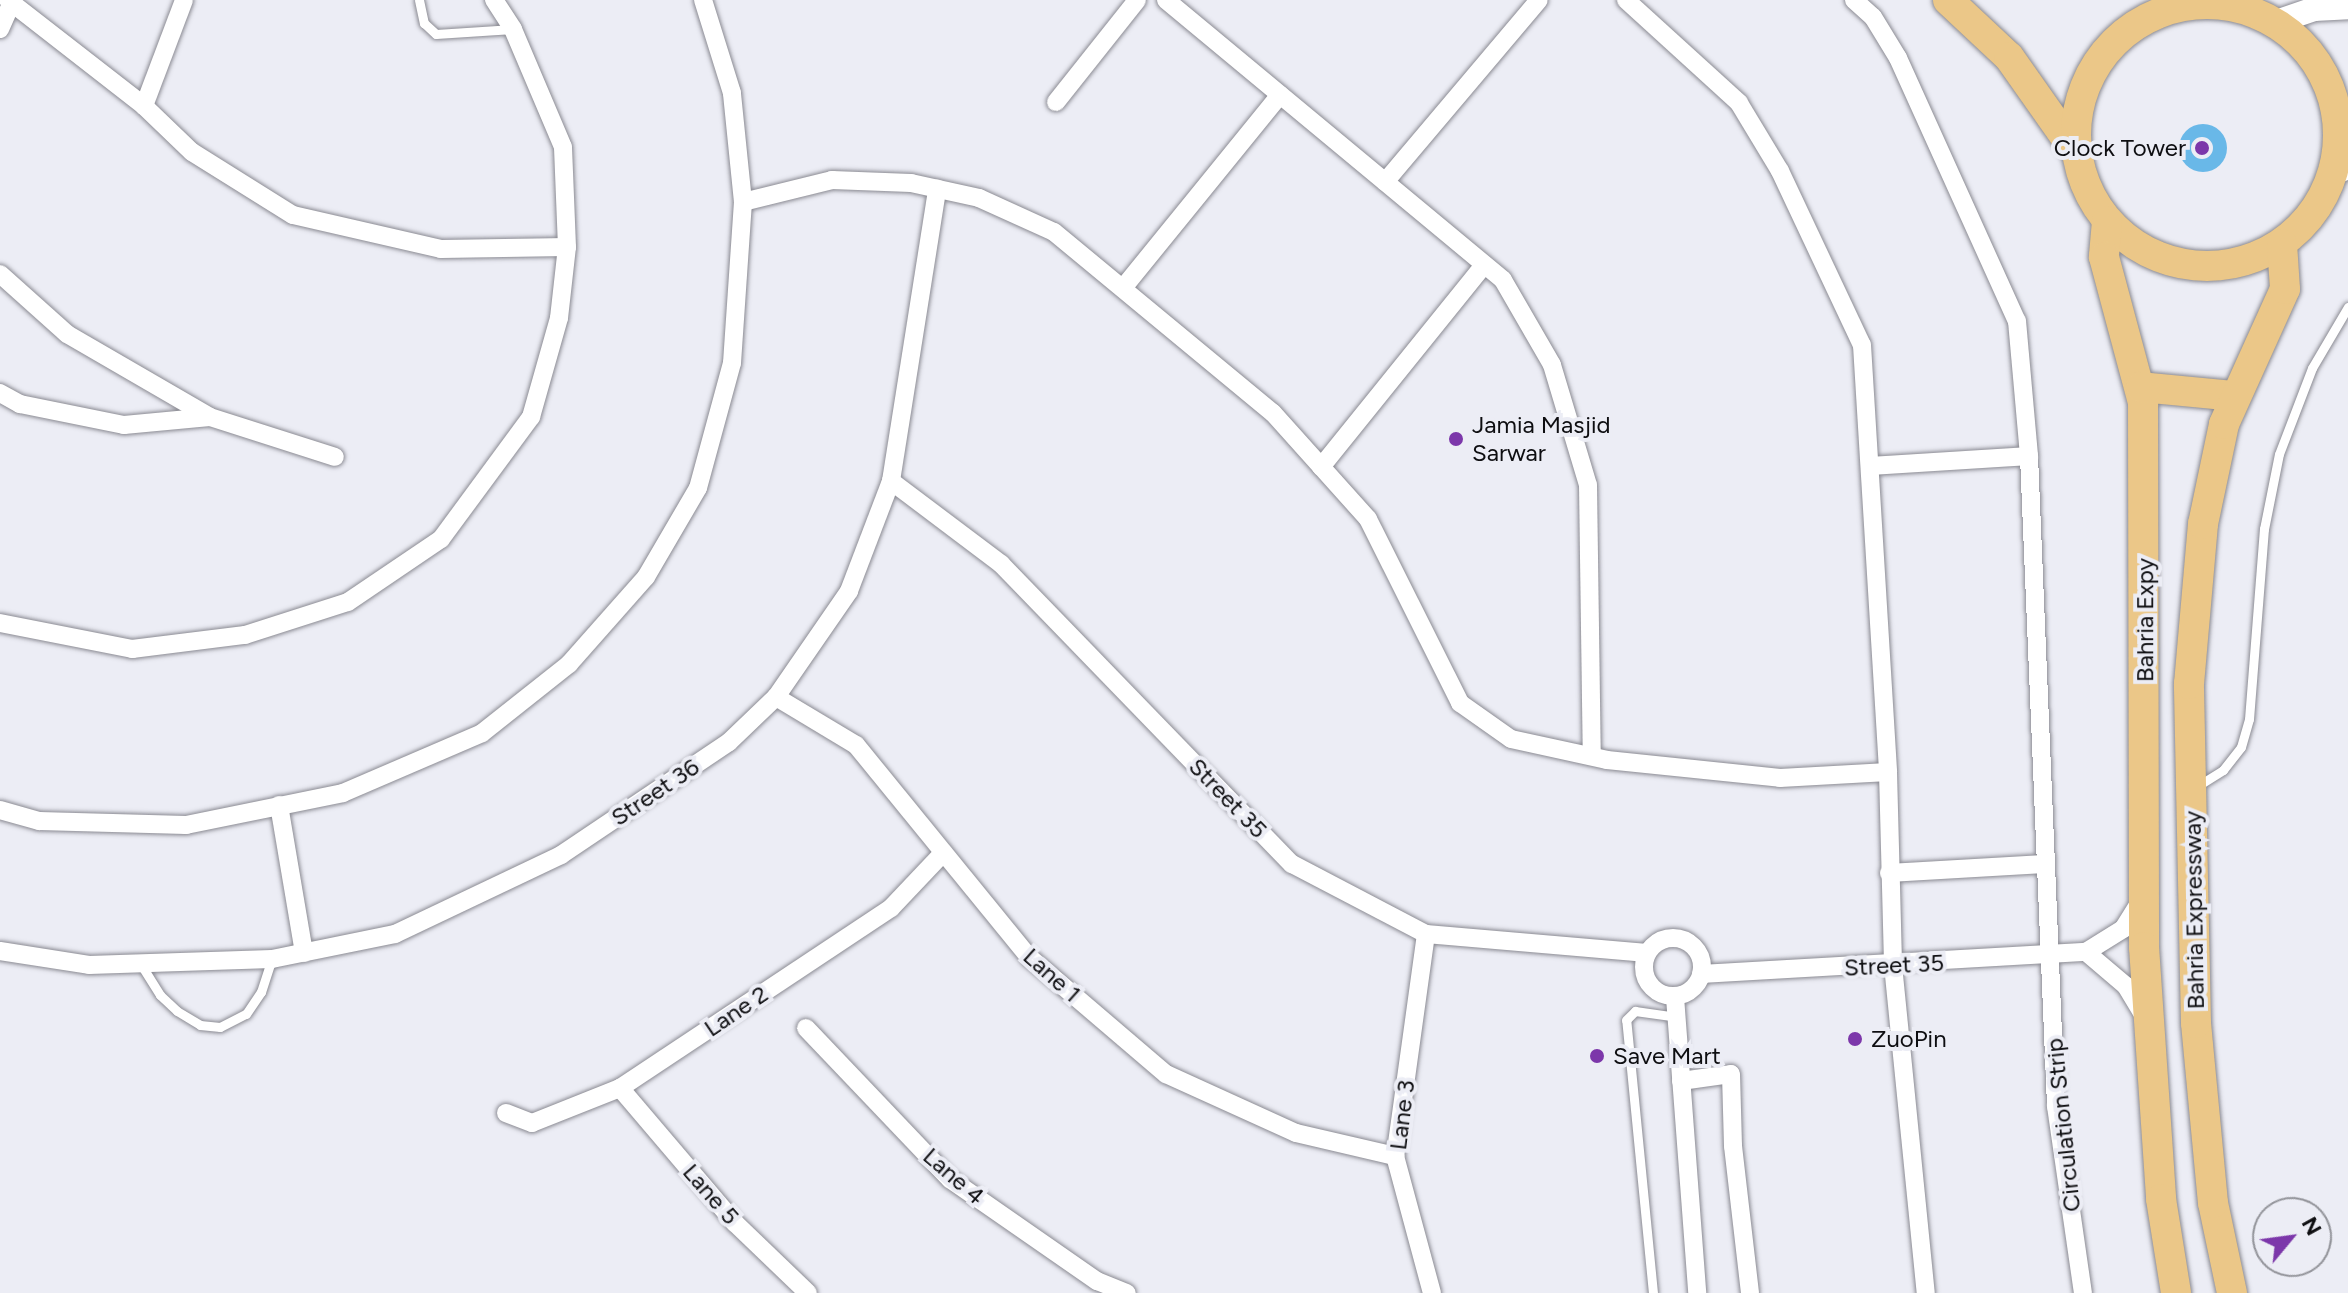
<!DOCTYPE html>
<style>
body{margin:0}
#map{position:relative;width:2348px;height:1293px;overflow:hidden;background:#ecedf5;font-family:Figtree,sans-serif}
div>[style]{position:absolute}
[style*='--x']{left:calc(var(--x)*1px);top:calc(var(--y)*1px);width:calc(var(--w)*1px);rotate:calc(var(--a)*1deg)}
.water>*{inset:0;background:#69b8e8}
.round{border-radius:50%}
.roads{filter:drop-shadow(0 0 2px #8a8a92) drop-shadow(0 0 2px #8a8a92)}
.service>*{height:9px;margin:-4.5px;padding:0 4.5px;transform-origin:4.5px;border-radius:4.5px;background:#fff}
.minor>*{height:18px;margin:-9px;padding:0 9px;transform-origin:9px;border-radius:9px;background:#fff}
.minor>.ring{margin:-9px;padding:0;box-sizing:content-box;background:none;border:18px solid #fff;border-radius:50%}
.tertiary>*{height:24px;margin:-12px;padding:0 12px;transform-origin:12px;border-radius:12px;background:#fff}
.primary>*{height:30px;margin:-15px;padding:0 15px;transform-origin:15px;border-radius:15px;background:#ebc788}
.primary>.ring{margin:-15px;padding:0;box-sizing:content-box;background:none;border:30px solid #ebc788;border-radius:50%}
.dots>*{width:22px;height:22px;translate:-50% -50%;box-sizing:border-box;border:4px solid #ecedf5;border-radius:50%}
span{translate:-50% -50%;white-space:nowrap;text-align:center;line-height:1.15;-webkit-text-stroke:8px #ecedf5;paint-order:stroke}
.poi-label{font-size:24px;color:#0e0e11}
.right{translate:-100% -50%;text-align:right}
.left{translate:0 -50%;text-align:left}
.street-label{font-size:24px;color:#0e0e11}
.north{position:absolute;left:2252px;top:1197px;width:80px;height:80px;box-sizing:border-box;background:#ecedf5;border:2px solid #93949a;border-radius:50%;rotate:61deg;font-size:22px;font-weight:700;line-height:32px;text-align:center;color:#0e0e11}
.north::after{content:'';display:block;margin:auto;width:28px;height:36px;background:#7c37aa;clip-path:polygon(50% 0,100% 100%,50% 72%,0 100%)}
</style>
<div id="map">
<div class="water">
<i class="round" style="left:2179px;top:124px;width:48px;height:48px"></i>
</div>
<div class="roads">
<div class="service">
<i style="--x:419;--y:0;--w:24;--a:78"></i>
<i style="--x:424;--y:23;--w:16;--a:43"></i>
<i style="--x:436;--y:34;--w:77;--a:-3.7"></i>
<i style="--x:2196;--y:787;--w:32;--a:-32"></i>
<i style="--x:2223;--y:770;--w:29;--a:-52"></i>
<i style="--x:2241;--y:747;--w:29;--a:-74"></i>
<i style="--x:2249;--y:719;--w:191;--a:-85.5"></i>
<i style="--x:2264;--y:529;--w:76;--a:-78.7"></i>
<i style="--x:2279;--y:454;--w:92;--a:-69"></i>
<i style="--x:2312;--y:368;--w:71;--a:-59.5"></i>
<i style="--x:140;--y:963;--w:38;--a:58"></i>
<i style="--x:160;--y:995;--w:23;--a:43"></i>
<i style="--x:177;--y:1011;--w:27;--a:31"></i>
<i style="--x:200;--y:1025;--w:20;--a:6"></i>
<i style="--x:220;--y:1027;--w:29;--a:-27"></i>
<i style="--x:246;--y:1014;--w:27;--a:-56"></i>
<i style="--x:261;--y:992;--w:35;--a:-72"></i>
<i style="--x:1653;--y:1293;--w:274;--a:-95.6"></i>
<i style="--x:1626;--y:1020;--w:13;--a:-45"></i>
<i style="--x:1635;--y:1011;--w:42;--a:8.1"></i>
</div>
<div class="minor">
<i style="--x:8;--y:0;--w:172;--a:37.9"></i>
<i style="--x:144;--y:106;--w:66;--a:43.8"></i>
<i style="--x:192;--y:152;--w:119;--a:32"></i>
<i style="--x:293;--y:215;--w:152;--a:12.9"></i>
<i style="--x:441;--y:249;--w:126;--a:-0.9"></i>
<i style="--x:1166;--y:0;--w:438;--a:39.7"></i>
<i style="--x:1503;--y:280;--w:98;--a:60"></i>
<i style="--x:1552;--y:365;--w:125;--a:73.3"></i>
<i style="--x:1588;--y:485;--w:271;--a:89.2"></i>
<i style="--x:1626;--y:0;--w:153;--a:42.3"></i>
<i style="--x:1739;--y:103;--w:79;--a:58.9"></i>
<i style="--x:1780;--y:171;--w:192;--a:64.8"></i>
<i style="--x:1862;--y:345;--w:428;--a:86.5"></i>
<i style="--x:1888;--y:772;--w:193;--a:88.5"></i>
<i style="--x:1893;--y:965;--w:330;--a:84.3"></i>
<i style="--x:1854;--y:0;--w:25;--a:42"></i>
<i style="--x:1873;--y:17;--w:48;--a:58.6"></i>
<i style="--x:1898;--y:58;--w:289;--a:65.7"></i>
<i style="--x:2017;--y:321;--w:136;--a:84.9"></i>
<i style="--x:2029;--y:456;--w:651;--a:87.62"></i>
<i style="--x:2056;--y:1106;--w:189;--a:81.8"></i>
<i style="--x:0;--y:29;--w:30;--a:-66"></i>
<i style="--x:1056;--y:102;--w:130;--a:-51.5"></i>
<i style="--x:144;--y:106;--w:113;--a:-69.3"></i>
<i style="--x:1385;--y:182;--w:238;--a:-49.8"></i>
<i style="--x:743;--y:202;--w:92;--a:-13.9"></i>
<i style="--x:832;--y:180;--w:79;--a:2.2"></i>
<i style="--x:911;--y:183;--w:70;--a:12.4"></i>
<i style="--x:979;--y:198;--w:82;--a:24.4"></i>
<i style="--x:1054;--y:232;--w:284;--a:39.6"></i>
<i style="--x:1273;--y:413;--w:142;--a:48.1"></i>
<i style="--x:1368;--y:519;--w:206;--a:63.4"></i>
<i style="--x:1460;--y:703;--w:62;--a:35.2"></i>
<i style="--x:1511;--y:739;--w:98;--a:12.3"></i>
<i style="--x:1607;--y:760;--w:174;--a:5.9"></i>
<i style="--x:1780;--y:778;--w:108;--a:-3.2"></i>
<i style="--x:0;--y:274;--w:90;--a:41.8"></i>
<i style="--x:67;--y:334;--w:165;--a:30.1"></i>
<i style="--x:210;--y:417;--w:131;--a:17.7"></i>
<i style="--x:1123;--y:288;--w:249;--a:-50.9"></i>
<i style="--x:0;--y:393;--w:23;--a:29"></i>
<i style="--x:20;--y:404;--w:106;--a:11.4"></i>
<i style="--x:124;--y:425;--w:86;--a:-5.3"></i>
<i style="--x:1871;--y:466;--w:158;--a:-3.6"></i>
<i style="--x:1321;--y:467;--w:260;--a:-51.1"></i>
<i style="--x:891;--y:481;--w:138;--a:37"></i>
<i style="--x:1001;--y:564;--w:418;--a:45.9"></i>
<i style="--x:1292;--y:864;--w:151;--a:27.6"></i>
<i style="--x:1426;--y:934;--w:222;--a:4.9"></i>
<i style="--x:0;--y:623;--w:135;--a:11.1"></i>
<i style="--x:132;--y:649;--w:114;--a:-7.1"></i>
<i style="--x:245;--y:635;--w:108;--a:-17.8"></i>
<i style="--x:348;--y:602;--w:112;--a:-34.1"></i>
<i style="--x:441;--y:539;--w:152;--a:-53.6"></i>
<i style="--x:531;--y:417;--w:103;--a:-74.2"></i>
<i style="--x:559;--y:318;--w:71;--a:-83.6"></i>
<i style="--x:567;--y:247;--w:100;--a:-92.3"></i>
<i style="--x:563;--y:147;--w:128;--a:-113"></i>
<i style="--x:513;--y:29;--w:35;--a:-123"></i>
<i style="--x:776;--y:697;--w:93;--a:31"></i>
<i style="--x:856;--y:745;--w:275;--a:50.8"></i>
<i style="--x:1030;--y:958;--w:179;--a:40.5"></i>
<i style="--x:1166;--y:1074;--w:143;--a:24.4"></i>
<i style="--x:1296;--y:1133;--w:102;--a:13.1"></i>
<i style="--x:279;--y:805;--w:150;--a:80.4"></i>
<i style="--x:0;--y:810;--w:41;--a:15.8"></i>
<i style="--x:39;--y:821;--w:147;--a:1.6"></i>
<i style="--x:186;--y:825;--w:160;--a:-11.5"></i>
<i style="--x:343;--y:793;--w:151;--a:-23.3"></i>
<i style="--x:482;--y:733;--w:111;--a:-38.4"></i>
<i style="--x:569;--y:664;--w:116;--a:-48.5"></i>
<i style="--x:646;--y:577;--w:103;--a:-59.7"></i>
<i style="--x:698;--y:488;--w:130;--a:-74.8"></i>
<i style="--x:732;--y:363;--w:161;--a:-86.1"></i>
<i style="--x:743;--y:202;--w:110;--a:-95.8"></i>
<i style="--x:732;--y:93;--w:97;--a:-107.3"></i>
<i style="--x:1889;--y:873;--w:155;--a:-3.3"></i>
<i style="--x:1426;--y:934;--w:224;--a:97.9"></i>
<i style="--x:1395;--y:1156;--w:142;--a:74.9"></i>
<i class="ring" style="left:1644px;top:938px;width:40px;height:40px"></i>
<i style="--x:0;--y:951;--w:90;--a:8.9"></i>
<i style="--x:89;--y:965;--w:183;--a:-1.9"></i>
<i style="--x:272;--y:959;--w:126;--a:-11.5"></i>
<i style="--x:395;--y:934;--w:184;--a:-25.4"></i>
<i style="--x:561;--y:855;--w:202;--a:-33.9"></i>
<i style="--x:729;--y:742;--w:65;--a:-43.8"></i>
<i style="--x:776;--y:697;--w:129;--a:-55.4"></i>
<i style="--x:849;--y:591;--w:118;--a:-69.1"></i>
<i style="--x:891;--y:481;--w:296;--a:-81"></i>
<i style="--x:2086;--y:952;--w:52;--a:40.4"></i>
<i style="--x:2126;--y:986;--w:33;--a:59"></i>
<i style="--x:1701;--y:974;--w:386;--a:-3.3"></i>
<i style="--x:2086;--y:952;--w:44;--a:-31.9"></i>
<i style="--x:2123;--y:929;--w:36;--a:-58"></i>
<i style="--x:1675;--y:997;--w:297;--a:85.7"></i>
<i style="--x:806;--y:1028;--w:209;--a:46.4"></i>
<i style="--x:950;--y:1179;--w:179;--a:34.8"></i>
<i style="--x:1097;--y:1281;--w:32;--a:22"></i>
<i style="--x:1681;--y:1081;--w:50;--a:-8"></i>
<i style="--x:1731;--y:1074;--w:72;--a:88.4"></i>
<i style="--x:1733;--y:1146;--w:148;--a:83.4"></i>
<i style="--x:620;--y:1088;--w:177;--a:49.6"></i>
<i style="--x:735;--y:1223;--w:101;--a:43.8"></i>
<i style="--x:506;--y:1113;--w:28;--a:21"></i>
<i style="--x:532;--y:1123;--w:95;--a:-21.7"></i>
<i style="--x:620;--y:1088;--w:325;--a:-33.6"></i>
<i style="--x:891;--y:908;--w:76;--a:-46.6"></i>
</div>
<div class="tertiary">
<i style="--x:2276;--y:22;--w:40;--a:-18.9"></i>
<i style="--x:2314;--y:9;--w:34;--a:-3"></i>
<i style="--x:2333;--y:173;--w:16;--a:-22"></i>
</div>
<div class="primary">
<i style="--x:1948;--y:0;--w:83;--a:43.1"></i>
<i style="--x:2009;--y:57;--w:116;--a:54.8"></i>
<i class="ring" style="left:2076px;top:4px;width:232px;height:232px"></i>
<i style="--x:2107;--y:221;--w:36;--a:95"></i>
<i style="--x:2104;--y:257;--w:151;--a:75"></i>
<i style="--x:2143;--y:403;--w:544;--a:89.89"></i>
<i style="--x:2144;--y:947;--w:253;--a:86.1"></i>
<i style="--x:2161;--y:1199;--w:95;--a:80.9"></i>
<i style="--x:2141;--y:387;--w:93;--a:5.5"></i>
<i style="--x:2232;--y:1293;--w:92;--a:-101.9"></i>
<i style="--x:2213;--y:1203;--w:181;--a:-95.4"></i>
<i style="--x:2196;--y:1023;--w:339;--a:-91.2"></i>
<i style="--x:2189;--y:684;--w:161;--a:-85"></i>
<i style="--x:2203;--y:524;--w:102;--a:-78.1"></i>
<i style="--x:2224;--y:424;--w:148;--a:-65.7"></i>
<i style="--x:2285;--y:289;--w:45;--a:-93.8"></i>
</div>
</div>
<div class="dots">
<i style="left:2202px;top:148px;background:#7c37aa"></i>
<i style="left:1456px;top:439px;background:#7c37aa"></i>
<i style="left:1855px;top:1039px;background:#7c37aa"></i>
<i style="left:1597px;top:1056px;background:#7c37aa"></i>
</div>
<div class="poi-label">
<span class="right" style="left:2186px;top:148px">Clock Tower</span>
<span class="left" style="left:1472px;top:439px">Jamia Masjid<br>Sarwar</span>
<span class="left" style="left:1871px;top:1039px">ZuoPin</span>
<span class="left" style="left:1613px;top:1056px">Save Mart</span>
</div>
<div class="street-label">
<span style="left:2145px;top:620px;rotate:-90deg">Bahria Expy</span>
<span style="left:655px;top:792px;rotate:-34deg">Street 36</span>
<span style="left:1228px;top:798px;rotate:46deg">Street 35</span>
<span style="left:2194px;top:910px;rotate:-91deg">Bahria Expressway</span>
<span style="left:1894px;top:965px;rotate:-3deg">Street 35</span>
<span style="left:1052px;top:975px;rotate:42deg">Lane 1</span>
<span style="left:736px;top:1011px;rotate:-34deg">Lane 2</span>
<span style="left:1402px;top:1115px;rotate:-83deg">Lane 3</span>
<span style="left:2063px;top:1125px;rotate:-96deg">Circulation Strip</span>
<span style="left:954px;top:1176px;rotate:41deg">Lane 4</span>
<span style="left:711px;top:1194px;rotate:49deg">Lane 5</span>
</div>
<div class="north">N</div>
</div>
